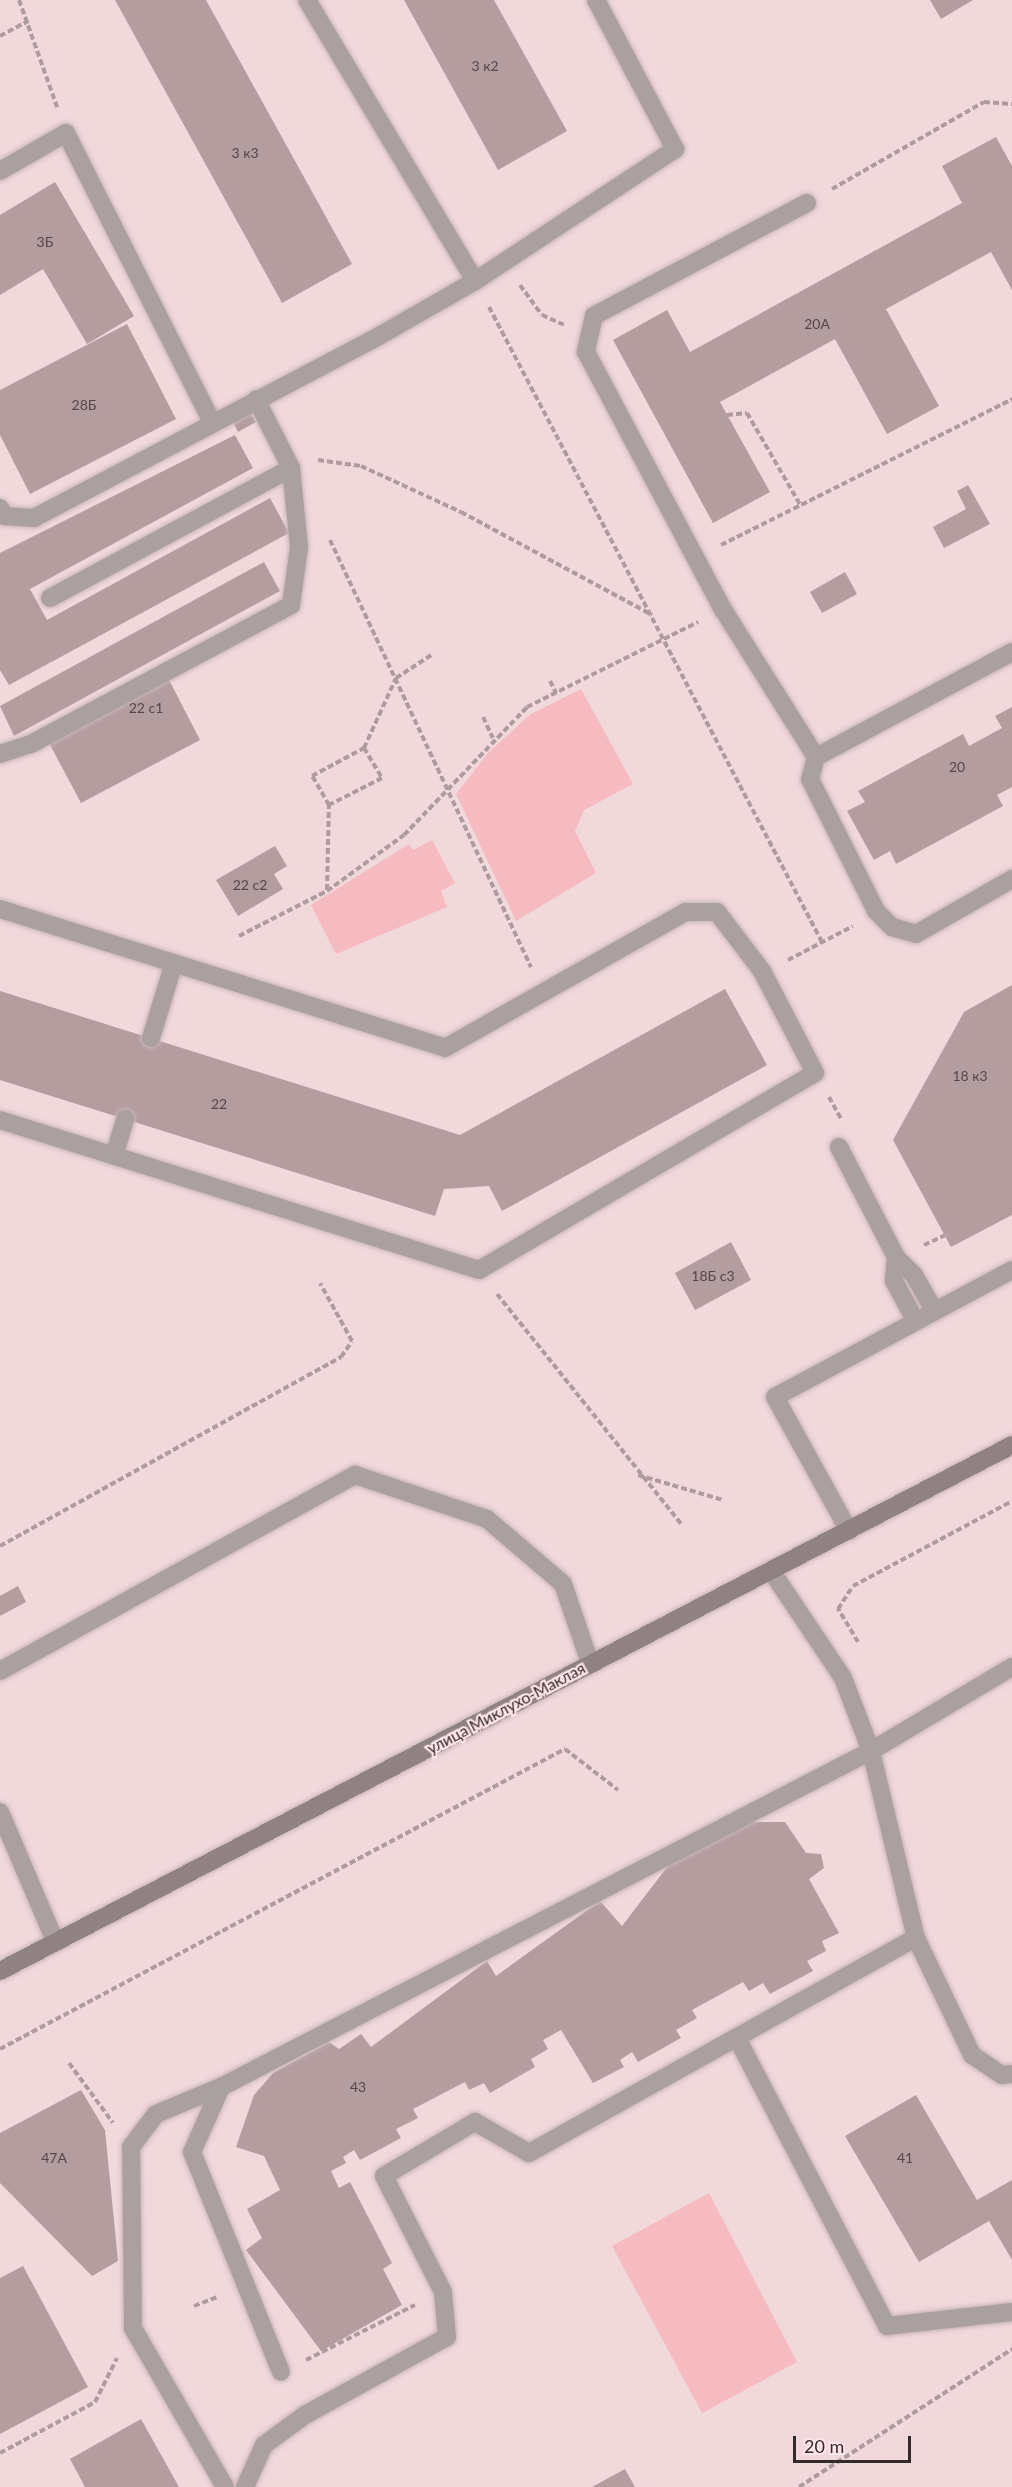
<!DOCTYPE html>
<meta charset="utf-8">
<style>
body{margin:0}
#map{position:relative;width:1012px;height:2487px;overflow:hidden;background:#f0d8db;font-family:Lato,sans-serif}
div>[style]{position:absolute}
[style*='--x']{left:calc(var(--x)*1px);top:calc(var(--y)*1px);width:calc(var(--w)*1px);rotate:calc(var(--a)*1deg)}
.green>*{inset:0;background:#f6bac1}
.building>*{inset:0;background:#b49d9f}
.path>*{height:4px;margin-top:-2px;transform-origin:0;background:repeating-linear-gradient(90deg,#ae9b9d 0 6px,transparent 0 9px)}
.roads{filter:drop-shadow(0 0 2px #cab5b8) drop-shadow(0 0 2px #cab5b8)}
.lane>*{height:18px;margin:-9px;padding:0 9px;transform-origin:9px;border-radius:9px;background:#aaa0a0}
.secondary>*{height:18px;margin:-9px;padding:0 9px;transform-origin:9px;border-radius:9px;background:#908182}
span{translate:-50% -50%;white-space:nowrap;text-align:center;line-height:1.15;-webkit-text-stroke:4.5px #fee5e8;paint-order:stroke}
.number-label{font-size:14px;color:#534748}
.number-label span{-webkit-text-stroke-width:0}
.street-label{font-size:16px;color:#332a2b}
.scale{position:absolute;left:793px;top:2436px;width:118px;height:27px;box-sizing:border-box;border:3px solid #332a2b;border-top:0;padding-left:8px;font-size:18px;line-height:21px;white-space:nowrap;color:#332a2b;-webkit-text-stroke:4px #fee5e8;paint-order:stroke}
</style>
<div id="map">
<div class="green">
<i style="clip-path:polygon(581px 689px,633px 784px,584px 810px,575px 831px,596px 873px,516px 921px,456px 794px,488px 753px,531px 714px)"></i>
<i style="clip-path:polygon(432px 840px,455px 883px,441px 891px,447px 907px,336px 954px,311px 905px,409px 844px,413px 850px)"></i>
<i style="clip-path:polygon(709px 2193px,797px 2362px,702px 2413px,612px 2246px)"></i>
</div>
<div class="building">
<i style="clip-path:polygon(115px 0,206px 0,352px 264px,282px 303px)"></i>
<i style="clip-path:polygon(404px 0,494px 0,567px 131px,498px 170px)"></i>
<i style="clip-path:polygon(930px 0,973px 0,941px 19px)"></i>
<i style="clip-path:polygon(996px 137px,1012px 166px,1012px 290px,991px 252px,886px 309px,939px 406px,887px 434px,835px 339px,720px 402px,770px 492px,713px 523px,613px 340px,667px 310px,690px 352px,962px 203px,942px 166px)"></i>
<i style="clip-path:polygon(55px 182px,134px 316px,87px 344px,43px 269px,0 295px,0 215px)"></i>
<i style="clip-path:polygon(127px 324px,176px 419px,30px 494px,0 435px,0 390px)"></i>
<i style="clip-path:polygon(251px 413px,256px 422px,238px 432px,233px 422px)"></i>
<i style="clip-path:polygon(235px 435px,253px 468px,30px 589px,47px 620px,270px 498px,289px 533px,9px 685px,0 670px,0 553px)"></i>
<i style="clip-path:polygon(968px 485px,990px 524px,944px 548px,933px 527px,966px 509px,957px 491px)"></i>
<i style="clip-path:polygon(264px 562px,280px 591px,14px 736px,0 706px)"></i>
<i style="clip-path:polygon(845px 572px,857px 594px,822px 613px,810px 592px)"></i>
<i style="clip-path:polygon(167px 676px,200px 740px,81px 803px,48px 741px)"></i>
<i style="clip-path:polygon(1012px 707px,1012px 787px,997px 795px,1003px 806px,896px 864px,890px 851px,874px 860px,847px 811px,865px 802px,858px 791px,963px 734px,969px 746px,1002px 728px,995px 716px)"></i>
<i style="clip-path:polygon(275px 846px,287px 866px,274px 874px,283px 889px,238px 916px,216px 880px)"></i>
<i style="clip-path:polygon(1012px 985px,1012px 1215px,951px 1247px,893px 1140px,964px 1012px)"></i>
<i style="clip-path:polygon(725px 989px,767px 1065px,502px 1211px,489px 1186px,444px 1189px,435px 1216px,0 1080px,0 991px,460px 1135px)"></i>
<i style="clip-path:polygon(731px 1242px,751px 1280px,695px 1310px,675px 1273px)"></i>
<i style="clip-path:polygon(18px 1586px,26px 1602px,0 1616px,0 1596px)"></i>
<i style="clip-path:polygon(740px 1822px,785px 1822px,806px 1853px,821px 1854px,824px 1868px,809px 1879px,839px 1933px,822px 1941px,826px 1951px,807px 1961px,813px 1971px,770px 1994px,763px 1983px,749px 1991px,743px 1982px,692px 2010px,697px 2018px,676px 2030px,681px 2038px,638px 2062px,632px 2052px,620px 2060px,624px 2067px,593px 2083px,561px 2030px,543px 2040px,548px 2049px,531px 2059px,535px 2067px,490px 2093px,484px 2083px,469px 2090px,465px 2082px,413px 2109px,418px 2118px,396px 2129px,401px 2138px,360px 2160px,354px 2150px,343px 2157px,346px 2163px,331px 2171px,339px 2188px,350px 2182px,376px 2232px,392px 2263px,383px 2269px,402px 2305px,321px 2351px,246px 2250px,262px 2238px,247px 2209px,280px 2190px,264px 2156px,236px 2147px,254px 2095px,273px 2073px,329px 2042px,339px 2049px,361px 2034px,371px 2047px,487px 1961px,496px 1976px,600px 1901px,622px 1926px,671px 1862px)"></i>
<i style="clip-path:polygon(81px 2090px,105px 2130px,118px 2261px,92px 2276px,0 2183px,0 2133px)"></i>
<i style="clip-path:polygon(916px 2095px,977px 2200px,1012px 2180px,1012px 2260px,989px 2221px,919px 2262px,845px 2136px)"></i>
<i style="clip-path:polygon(23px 2266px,88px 2387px,0 2434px,0 2278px)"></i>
<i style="clip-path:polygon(141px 2419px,179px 2487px,85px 2487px,70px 2459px)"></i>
<i style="clip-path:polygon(625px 2469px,635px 2487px,592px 2487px)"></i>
</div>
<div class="path">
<i style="--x:19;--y:0;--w:114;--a:70.4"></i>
<i style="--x:0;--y:36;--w:32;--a:-28"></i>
<i style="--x:832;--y:189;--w:175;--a:-29.8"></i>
<i style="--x:984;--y:102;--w:28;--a:4"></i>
<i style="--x:520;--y:285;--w:37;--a:54"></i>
<i style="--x:542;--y:315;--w:24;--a:24"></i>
<i style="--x:489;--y:307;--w:719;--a:62.33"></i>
<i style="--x:727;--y:415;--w:20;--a:-6"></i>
<i style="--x:747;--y:413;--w:108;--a:59.9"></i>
<i style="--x:318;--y:460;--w:43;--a:7.9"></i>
<i style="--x:361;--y:466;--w:110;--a:24.7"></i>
<i style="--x:461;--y:512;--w:217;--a:28.3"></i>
<i style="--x:330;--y:540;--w:472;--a:64.8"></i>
<i style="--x:721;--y:545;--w:326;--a:-26.6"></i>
<i style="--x:550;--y:681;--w:13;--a:63"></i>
<i style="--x:483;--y:717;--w:23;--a:65"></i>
<i style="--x:364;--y:748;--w:77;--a:-65.4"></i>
<i style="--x:396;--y:678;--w:44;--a:-33"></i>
<i style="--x:327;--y:890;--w:85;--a:-88.7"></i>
<i style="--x:329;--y:805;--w:34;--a:-120"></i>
<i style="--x:312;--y:776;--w:59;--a:-28.3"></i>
<i style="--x:364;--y:748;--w:35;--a:59"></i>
<i style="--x:382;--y:778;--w:59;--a:153"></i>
<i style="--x:239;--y:936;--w:99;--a:-27.1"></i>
<i style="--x:327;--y:891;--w:95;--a:-36"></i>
<i style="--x:404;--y:835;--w:178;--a:-46.1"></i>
<i style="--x:527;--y:707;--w:191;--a:-26.4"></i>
<i style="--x:788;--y:960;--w:73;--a:-27.6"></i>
<i style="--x:829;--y:1097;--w:25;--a:61"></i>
<i style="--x:924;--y:1245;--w:23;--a:-25"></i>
<i style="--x:497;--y:1294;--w:295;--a:51.3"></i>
<i style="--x:638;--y:1475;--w:89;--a:16.4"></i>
<i style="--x:0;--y:1546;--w:390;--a:-29"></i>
<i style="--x:341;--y:1357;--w:19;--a:-55"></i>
<i style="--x:352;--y:1341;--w:66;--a:-118.9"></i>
<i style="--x:858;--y:1642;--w:39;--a:-121"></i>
<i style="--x:838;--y:1609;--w:27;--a:-57"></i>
<i style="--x:853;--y:1586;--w:180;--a:-28.1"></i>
<i style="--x:0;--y:2049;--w:640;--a:-27.97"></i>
<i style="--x:565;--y:1749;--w:67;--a:37.7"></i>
<i style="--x:69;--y:2063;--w:74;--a:53.7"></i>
<i style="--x:194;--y:2306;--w:26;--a:-21"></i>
<i style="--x:306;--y:2360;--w:122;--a:-26.8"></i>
<i style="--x:0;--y:2453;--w:108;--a:-28.2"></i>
<i style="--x:95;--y:2402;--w:49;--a:-63.4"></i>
<i style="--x:799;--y:2487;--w:254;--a:-32.9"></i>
</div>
<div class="roads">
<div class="lane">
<i style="--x:307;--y:0;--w:327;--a:59.1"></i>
<i style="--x:0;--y:171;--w:76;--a:-29.9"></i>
<i style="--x:66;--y:133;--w:324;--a:63.2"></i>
<i style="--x:807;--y:203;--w:241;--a:152.1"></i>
<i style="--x:594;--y:316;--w:37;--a:103"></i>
<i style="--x:586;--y:352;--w:293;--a:62"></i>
<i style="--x:724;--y:611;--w:173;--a:57.8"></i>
<i style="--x:0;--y:508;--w:9;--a:63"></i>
<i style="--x:4;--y:516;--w:30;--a:4"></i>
<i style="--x:34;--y:518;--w:390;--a:-27.8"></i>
<i style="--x:379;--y:336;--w:111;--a:-29.8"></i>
<i style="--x:475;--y:281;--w:240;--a:-33.4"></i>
<i style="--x:675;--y:149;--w:169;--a:-117.9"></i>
<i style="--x:50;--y:598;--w:274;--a:-28.3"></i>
<i style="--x:1012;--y:652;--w:222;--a:151.8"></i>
<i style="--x:816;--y:757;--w:23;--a:105"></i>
<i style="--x:810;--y:779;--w:148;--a:63.4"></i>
<i style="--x:876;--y:911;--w:23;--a:45"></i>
<i style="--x:892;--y:927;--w:25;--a:16"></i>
<i style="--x:916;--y:934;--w:111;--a:-29.8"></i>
<i style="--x:0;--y:754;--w:33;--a:-18"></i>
<i style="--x:31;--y:744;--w:295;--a:-28.1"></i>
<i style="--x:291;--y:605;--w:59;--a:-82.1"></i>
<i style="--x:299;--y:547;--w:79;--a:-95.8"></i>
<i style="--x:291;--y:468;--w:77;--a:-116.9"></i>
<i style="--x:0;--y:909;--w:466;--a:17.3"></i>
<i style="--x:445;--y:1048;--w:276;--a:-29.5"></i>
<i style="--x:685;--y:912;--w:32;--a:0"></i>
<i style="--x:717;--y:912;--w:74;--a:52.7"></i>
<i style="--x:762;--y:971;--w:115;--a:62.5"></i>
<i style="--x:815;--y:1073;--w:389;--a:149.6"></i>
<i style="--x:479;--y:1270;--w:502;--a:-162.61"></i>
<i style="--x:151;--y:1038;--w:78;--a:-73"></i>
<i style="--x:839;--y:1147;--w:124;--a:62.6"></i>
<i style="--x:896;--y:1257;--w:25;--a:45"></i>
<i style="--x:914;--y:1275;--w:40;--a:60.3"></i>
<i style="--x:114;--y:1156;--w:39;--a:-73"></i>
<i style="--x:896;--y:1257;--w:24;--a:95"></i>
<i style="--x:894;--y:1281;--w:44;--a:61.7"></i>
<i style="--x:849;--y:1531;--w:153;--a:-118.9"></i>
<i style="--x:775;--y:1397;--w:269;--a:-28.2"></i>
<i style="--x:772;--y:1572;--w:128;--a:56.2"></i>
<i style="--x:843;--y:1678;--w:78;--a:69"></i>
<i style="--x:871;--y:1751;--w:164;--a:-30.8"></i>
<i style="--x:0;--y:1671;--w:406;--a:-28.9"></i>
<i style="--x:355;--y:1475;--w:139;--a:18.4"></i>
<i style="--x:487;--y:1519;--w:100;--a:40.5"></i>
<i style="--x:563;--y:1584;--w:83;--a:71.1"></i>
<i style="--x:0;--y:1812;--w:140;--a:66.9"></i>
<i style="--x:737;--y:2038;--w:325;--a:62.5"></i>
<i style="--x:887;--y:2326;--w:126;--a:-6.4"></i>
<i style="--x:221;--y:2087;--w:71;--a:114"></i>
<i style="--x:192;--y:2152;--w:237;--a:68"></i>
<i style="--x:225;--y:2487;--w:184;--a:-120.1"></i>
<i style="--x:133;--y:2328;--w:181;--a:-90.6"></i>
<i style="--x:131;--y:2147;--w:41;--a:-52.9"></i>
<i style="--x:156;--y:2114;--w:70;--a:-22.6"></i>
<i style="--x:221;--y:2087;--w:732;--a:-27.34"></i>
<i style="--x:871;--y:1751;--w:192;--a:76.5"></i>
<i style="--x:916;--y:1938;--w:130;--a:64.4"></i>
<i style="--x:972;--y:2055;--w:36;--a:34"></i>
<i style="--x:1002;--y:2075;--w:10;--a:-6"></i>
<i style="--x:245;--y:2487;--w:46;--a:-65.7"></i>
<i style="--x:264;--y:2445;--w:51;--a:-36.2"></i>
<i style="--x:305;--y:2415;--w:162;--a:-28.8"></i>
<i style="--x:447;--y:2337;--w:45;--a:-95.1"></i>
<i style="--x:443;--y:2292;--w:130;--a:-117"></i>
<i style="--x:384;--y:2176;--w:106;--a:-30.7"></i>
<i style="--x:475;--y:2122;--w:62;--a:29.9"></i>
<i style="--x:529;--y:2153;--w:443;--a:-29.1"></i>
</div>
<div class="secondary">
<i style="--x:0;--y:1971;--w:1141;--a:-27.46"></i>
</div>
</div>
<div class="number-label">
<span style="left:485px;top:66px">3 к2</span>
<span style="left:245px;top:153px">3 к3</span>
<span style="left:45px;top:242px">3Б</span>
<span style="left:817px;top:324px">20А</span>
<span style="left:84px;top:405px">28Б</span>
<span style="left:146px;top:708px">22 с1</span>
<span style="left:957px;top:767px">20</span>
<span style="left:250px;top:885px">22 с2</span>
<span style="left:970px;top:1076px">18 к3</span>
<span style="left:219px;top:1104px">22</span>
<span style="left:713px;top:1276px">18Б с3</span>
<span style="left:358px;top:2087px">43</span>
<span style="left:54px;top:2158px">47А</span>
<span style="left:905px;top:2158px">41</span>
</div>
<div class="street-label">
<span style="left:506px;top:1708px;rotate:-28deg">улица Миклухо-Маклая</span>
</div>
<div class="scale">20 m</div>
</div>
